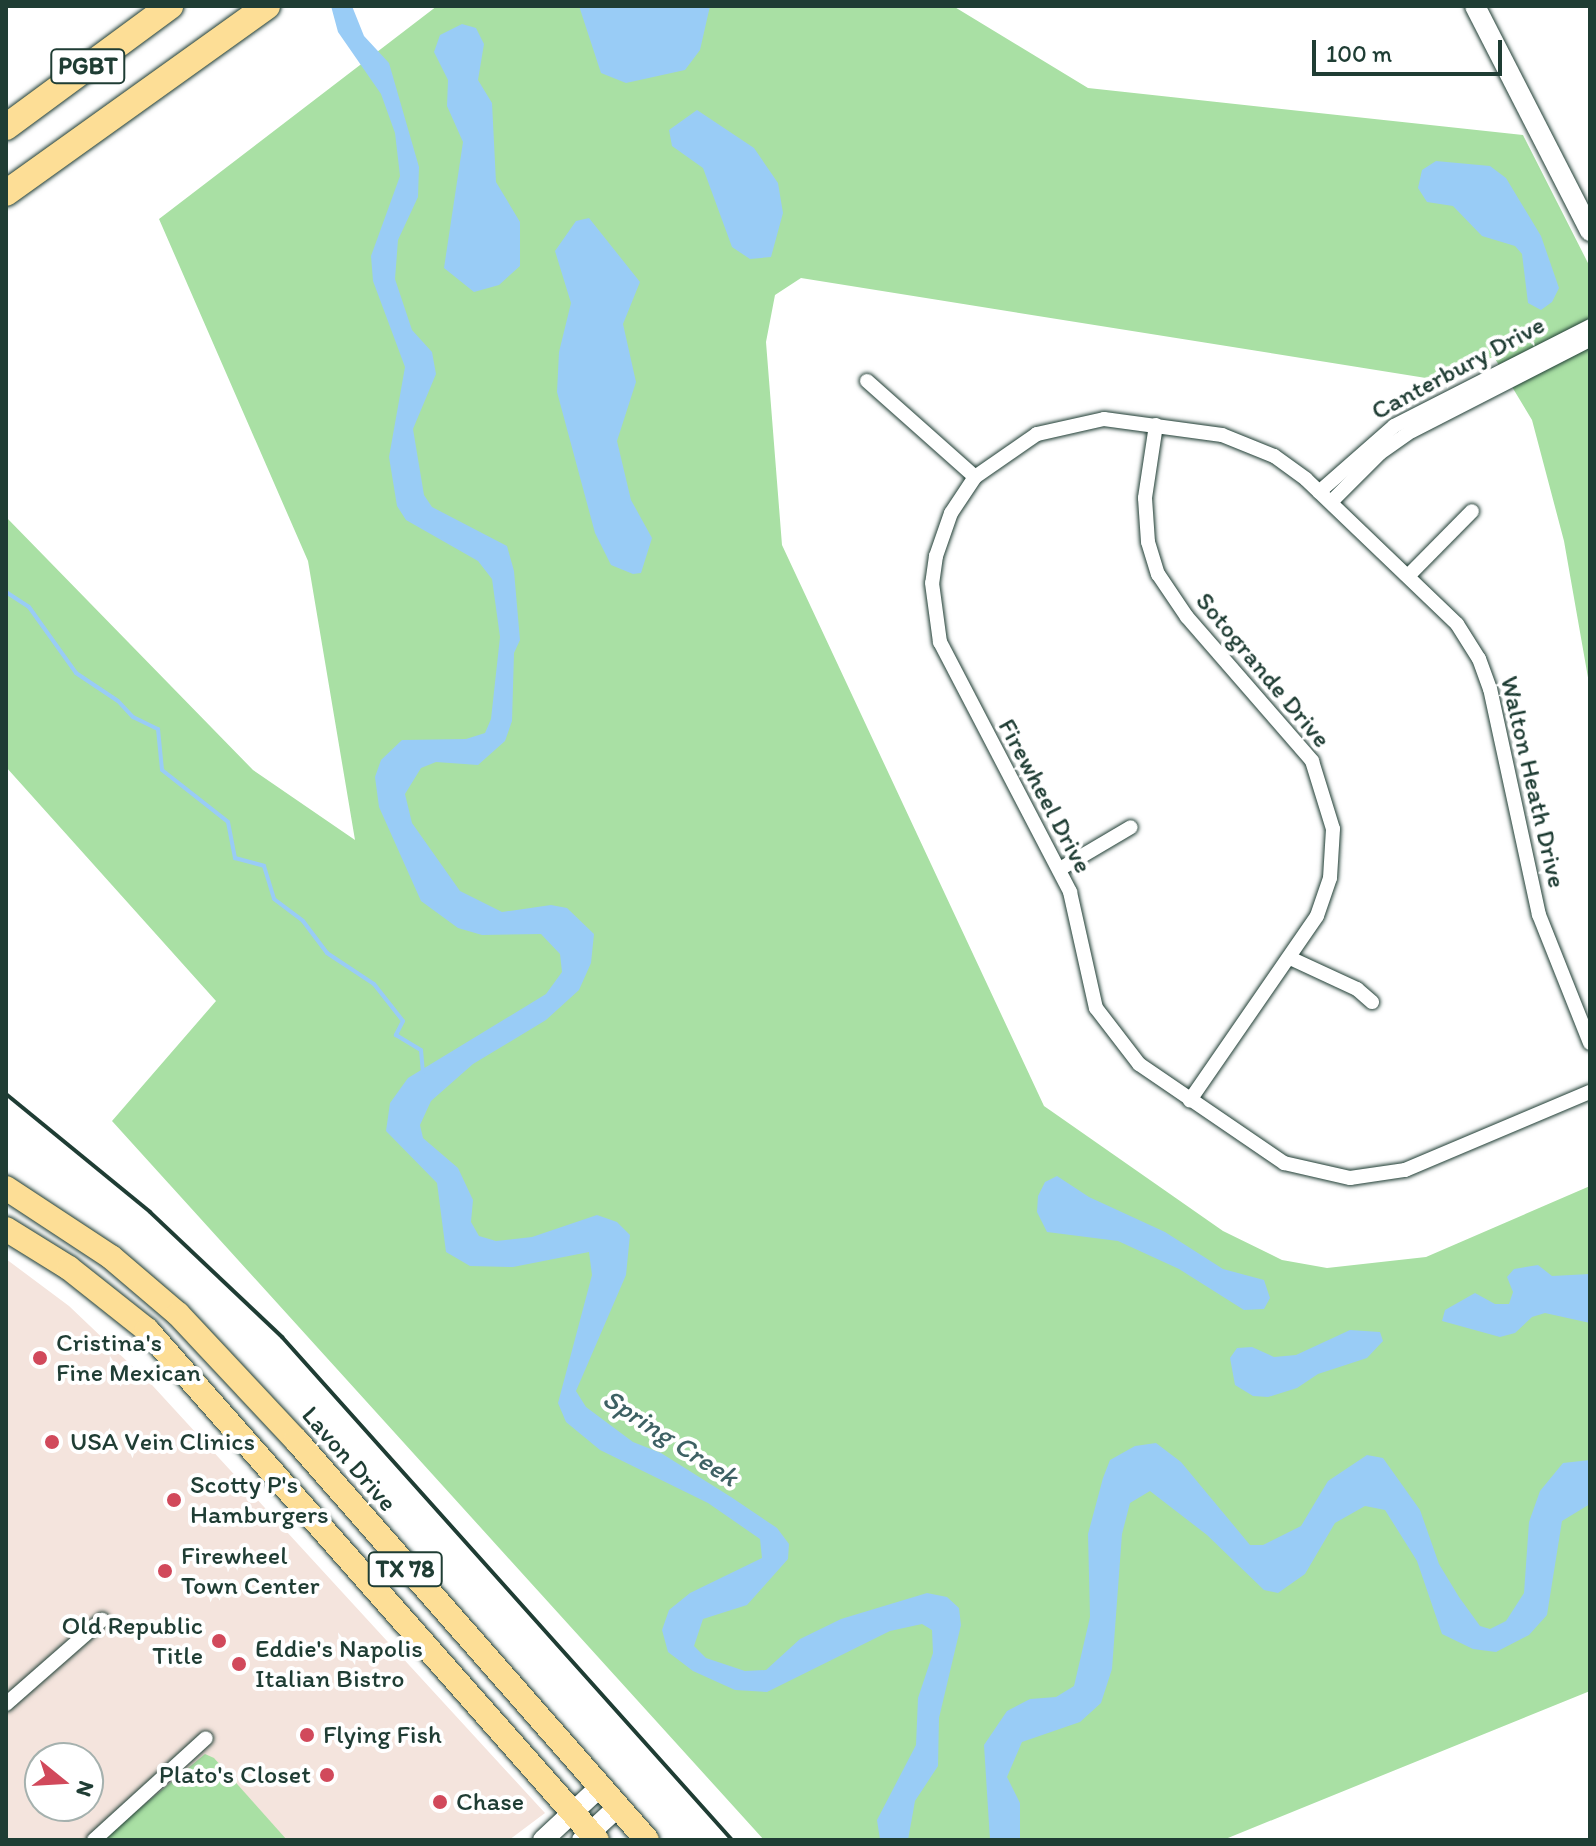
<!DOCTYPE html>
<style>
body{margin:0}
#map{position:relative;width:1596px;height:1846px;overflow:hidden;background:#fff;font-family:Itim,sans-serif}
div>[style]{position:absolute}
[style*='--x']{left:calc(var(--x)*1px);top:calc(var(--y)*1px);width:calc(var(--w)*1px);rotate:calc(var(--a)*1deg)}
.built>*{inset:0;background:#f4e4dd}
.green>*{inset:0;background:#a9e0a4}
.water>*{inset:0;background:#99ccf6}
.stream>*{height:4px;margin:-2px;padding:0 2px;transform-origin:2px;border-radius:2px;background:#99ccf6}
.roads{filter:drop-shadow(0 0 2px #1f3d34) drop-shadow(0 0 2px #1f3d34)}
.minor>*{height:14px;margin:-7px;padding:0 7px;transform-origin:7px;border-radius:7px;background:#fff}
.secondary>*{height:20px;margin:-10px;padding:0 10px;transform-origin:10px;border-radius:10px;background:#fff}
.primary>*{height:24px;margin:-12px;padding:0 12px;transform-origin:12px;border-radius:12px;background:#fdde96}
.motorway>*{height:26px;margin:-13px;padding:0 13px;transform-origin:13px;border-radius:13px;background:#fdde96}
.rail>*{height:4px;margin:-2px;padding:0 2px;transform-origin:2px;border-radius:2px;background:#1f3d34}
.dots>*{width:22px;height:22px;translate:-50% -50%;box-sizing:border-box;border:4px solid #fff;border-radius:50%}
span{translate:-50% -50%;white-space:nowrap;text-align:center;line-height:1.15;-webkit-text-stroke:8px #fff;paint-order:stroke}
.shield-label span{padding:2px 6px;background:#fff;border:2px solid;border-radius:6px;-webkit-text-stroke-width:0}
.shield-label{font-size:24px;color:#1f3d34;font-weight:700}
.street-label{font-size:26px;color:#1f3d34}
.poi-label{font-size:26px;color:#1f3d34}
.left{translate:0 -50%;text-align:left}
.right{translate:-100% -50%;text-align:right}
.water-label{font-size:28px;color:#3e6164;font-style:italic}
.frame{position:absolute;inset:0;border:8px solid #1f3d34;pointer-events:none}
.north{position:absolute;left:24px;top:1742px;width:80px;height:80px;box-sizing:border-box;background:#fff;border:2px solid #a5b1ae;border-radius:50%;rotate:108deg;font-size:22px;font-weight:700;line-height:32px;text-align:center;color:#1f3d34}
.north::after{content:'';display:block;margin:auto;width:28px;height:36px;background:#d1495b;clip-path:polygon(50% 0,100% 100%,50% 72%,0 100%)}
.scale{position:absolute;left:1312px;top:40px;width:190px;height:36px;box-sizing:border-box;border:4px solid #1f3d34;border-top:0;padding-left:10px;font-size:24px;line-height:28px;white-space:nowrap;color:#1f3d34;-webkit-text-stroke:6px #fff;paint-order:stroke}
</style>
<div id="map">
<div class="built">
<i style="clip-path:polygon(evenodd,6px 1259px,69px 1306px,152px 1385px,545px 1813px,509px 1840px,6px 1840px,6px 1259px,40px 1758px,88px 1758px,88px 1806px,40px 1806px,40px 1758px)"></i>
</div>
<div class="green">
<i style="clip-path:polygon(437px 6px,953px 6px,1088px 88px,1523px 135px,1590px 267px,1590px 689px,1564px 541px,1532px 420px,1494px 357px,1426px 378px,801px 278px,775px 295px,766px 342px,782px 545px,1044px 1106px,1223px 1231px,1282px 1260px,1327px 1268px,1426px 1257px,1590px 1186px,1590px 1691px,1223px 1840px,764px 1840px,112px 1121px,216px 1001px,6px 767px,6px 517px,253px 770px,355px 840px,308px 561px,159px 219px)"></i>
<i style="clip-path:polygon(205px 1754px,214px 1758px,287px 1840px,102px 1840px)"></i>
</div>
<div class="water">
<i style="clip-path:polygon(331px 6px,352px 6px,364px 36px,389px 63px,419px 167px,418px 197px,398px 240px,395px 279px,412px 330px,432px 352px,436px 374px,413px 429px,424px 495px,432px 507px,507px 546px,514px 571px,520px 640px,514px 653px,512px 721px,505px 741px,478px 765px,436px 762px,421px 768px,405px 794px,412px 823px,460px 891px,502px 912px,551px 905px,567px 908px,594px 934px,591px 963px,579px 990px,546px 1020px,473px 1064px,431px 1101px,420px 1125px,423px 1138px,458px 1168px,473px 1200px,471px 1222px,479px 1236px,496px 1241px,532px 1237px,597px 1215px,617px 1222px,630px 1235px,626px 1275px,576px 1391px,586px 1407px,633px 1442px,661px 1453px,731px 1497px,777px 1528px,789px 1544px,788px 1559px,747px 1605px,703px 1619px,694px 1646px,706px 1658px,745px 1671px,766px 1670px,800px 1639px,841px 1619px,927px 1593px,947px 1597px,959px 1608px,961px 1625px,939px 1718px,938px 1766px,915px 1801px,908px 1840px,880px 1840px,877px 1820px,916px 1745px,918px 1698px,933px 1653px,932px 1630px,922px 1624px,890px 1631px,767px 1692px,735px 1690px,693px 1671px,668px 1652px,662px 1630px,669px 1610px,690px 1593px,762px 1558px,760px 1539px,708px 1503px,600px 1450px,566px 1422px,558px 1403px,592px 1275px,589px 1252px,513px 1267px,470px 1266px,446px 1252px,437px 1183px,386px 1131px,390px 1103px,408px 1078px,546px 994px,562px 972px,560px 954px,541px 934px,482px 935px,458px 928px,421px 901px,379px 807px,375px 777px,381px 760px,402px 740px,466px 739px,485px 733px,491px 719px,500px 637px,492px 579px,478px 561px,406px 520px,397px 506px,389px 457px,405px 367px,373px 281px,371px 256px,400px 176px,395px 133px,381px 94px,338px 32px)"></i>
<i style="clip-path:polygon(579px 6px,710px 6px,700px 50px,685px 70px,626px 83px,601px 73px)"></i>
<i style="clip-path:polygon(462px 24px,476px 28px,484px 44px,478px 80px,492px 103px,496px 182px,520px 222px,520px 266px,499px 285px,474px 292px,444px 268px,463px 142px,447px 106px,448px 80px,434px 52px,440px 35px)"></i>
<i style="clip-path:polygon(697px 110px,754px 148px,778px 183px,783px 213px,771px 257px,750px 259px,732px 247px,703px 168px,672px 146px,669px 130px)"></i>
<i style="clip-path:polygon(1436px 161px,1490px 166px,1506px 178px,1541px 236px,1559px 288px,1552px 302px,1541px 310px,1528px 303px,1522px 254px,1515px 246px,1482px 236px,1453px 206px,1427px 202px,1418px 188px,1422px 170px)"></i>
<i style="clip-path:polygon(589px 218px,640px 282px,623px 324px,636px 382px,617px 441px,631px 500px,652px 538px,641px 573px,633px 574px,611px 565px,595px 533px,557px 392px,559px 352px,571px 303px,555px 251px,576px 221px)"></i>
<i style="clip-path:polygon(1057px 1176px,1089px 1197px,1165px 1232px,1223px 1269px,1264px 1280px,1270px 1298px,1264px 1309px,1244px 1310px,1179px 1269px,1118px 1241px,1047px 1232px,1037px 1212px,1038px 1196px,1045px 1182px)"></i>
<i style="clip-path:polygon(1538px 1265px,1552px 1276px,1590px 1274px,1590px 1323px,1545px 1313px,1532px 1317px,1515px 1333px,1500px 1337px,1442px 1321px,1445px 1310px,1475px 1293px,1495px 1304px,1509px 1304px,1513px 1292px,1507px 1277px,1514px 1269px)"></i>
<i style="clip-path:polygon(1350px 1330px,1380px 1332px,1383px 1341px,1367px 1358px,1318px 1374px,1297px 1388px,1268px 1397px,1253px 1396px,1235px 1385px,1230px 1358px,1237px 1348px,1252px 1347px,1274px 1357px,1296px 1355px)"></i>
<i style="clip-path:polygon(1156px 1443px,1181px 1462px,1250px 1545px,1263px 1545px,1301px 1526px,1328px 1481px,1367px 1455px,1383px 1458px,1420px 1510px,1439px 1564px,1459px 1597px,1480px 1626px,1490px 1629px,1506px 1621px,1524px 1593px,1529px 1522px,1540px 1491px,1563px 1463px,1590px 1460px,1590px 1504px,1562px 1521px,1547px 1615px,1529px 1635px,1496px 1652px,1473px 1649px,1442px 1634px,1417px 1561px,1385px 1510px,1365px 1506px,1335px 1523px,1305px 1574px,1278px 1593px,1264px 1590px,1207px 1535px,1150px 1491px,1130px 1503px,1122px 1534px,1112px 1669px,1101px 1703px,1080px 1722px,1022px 1742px,1007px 1777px,1020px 1803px,1020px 1840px,990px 1840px,984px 1745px,1007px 1711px,1030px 1699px,1056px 1697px,1074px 1686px,1090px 1617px,1088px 1534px,1103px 1478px,1110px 1460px,1135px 1446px)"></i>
</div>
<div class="stream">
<i style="--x:6;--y:592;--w:27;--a:33"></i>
<i style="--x:29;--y:607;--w:81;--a:54.5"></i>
<i style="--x:76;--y:673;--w:50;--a:33.7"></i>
<i style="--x:118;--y:701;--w:22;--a:47"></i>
<i style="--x:133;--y:717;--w:28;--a:26"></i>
<i style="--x:158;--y:729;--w:41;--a:84.4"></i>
<i style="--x:162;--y:770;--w:84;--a:38.2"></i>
<i style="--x:228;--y:822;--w:37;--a:79"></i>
<i style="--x:235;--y:858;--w:30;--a:15"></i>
<i style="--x:264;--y:866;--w:34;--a:73"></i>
<i style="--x:274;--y:899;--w:36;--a:37"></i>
<i style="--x:303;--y:921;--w:40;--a:53"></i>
<i style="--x:327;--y:953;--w:56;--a:33.4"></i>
<i style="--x:374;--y:984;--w:47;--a:51.9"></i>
<i style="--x:403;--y:1021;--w:16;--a:117"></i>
<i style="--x:396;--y:1035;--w:29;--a:31"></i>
<i style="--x:421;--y:1050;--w:22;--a:85"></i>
</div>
<div class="roads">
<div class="minor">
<i style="--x:867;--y:381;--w:144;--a:41.6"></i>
<i style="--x:1156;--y:425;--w:74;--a:98.6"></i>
<i style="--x:1145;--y:498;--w:44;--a:86.1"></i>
<i style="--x:1148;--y:542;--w:34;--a:73"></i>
<i style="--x:1158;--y:574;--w:52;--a:56"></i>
<i style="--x:1187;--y:617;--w:191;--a:49"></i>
<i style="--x:1312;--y:761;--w:71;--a:72.8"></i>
<i style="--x:1333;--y:829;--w:49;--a:93.5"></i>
<i style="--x:1330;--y:878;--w:40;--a:108.9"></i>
<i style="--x:1317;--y:916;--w:224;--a:124.6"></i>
<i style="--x:1319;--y:492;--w:100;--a:-41.3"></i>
<i style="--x:1394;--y:426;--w:220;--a:-27"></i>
<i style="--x:1331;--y:502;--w:69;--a:-45"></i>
<i style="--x:1380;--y:453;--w:39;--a:-35"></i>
<i style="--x:1412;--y:431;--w:200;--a:-27.1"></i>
<i style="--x:1408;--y:576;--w:91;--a:-45.4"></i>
<i style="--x:1060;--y:869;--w:82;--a:-30.6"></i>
<i style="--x:1290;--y:958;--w:74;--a:24.8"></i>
<i style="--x:1357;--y:989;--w:20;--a:41"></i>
<i style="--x:1590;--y:1043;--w:138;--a:-111.7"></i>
<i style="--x:1539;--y:915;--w:231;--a:-102.2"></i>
<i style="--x:1490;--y:689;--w:32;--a:-110"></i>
<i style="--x:1479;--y:659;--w:41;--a:-122.2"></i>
<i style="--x:1457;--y:624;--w:209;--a:-136.2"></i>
<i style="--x:1306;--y:479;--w:39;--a:-144"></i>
<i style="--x:1274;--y:456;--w:56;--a:-158"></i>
<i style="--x:1222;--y:435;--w:119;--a:-172.3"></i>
<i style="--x:1104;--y:419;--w:69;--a:167.4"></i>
<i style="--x:1037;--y:434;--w:75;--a:145.3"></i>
<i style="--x:975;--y:477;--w:43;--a:123.7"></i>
<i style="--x:951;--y:513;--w:46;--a:109.2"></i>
<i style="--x:936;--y:556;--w:27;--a:98"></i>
<i style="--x:932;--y:583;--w:60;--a:82.3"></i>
<i style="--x:940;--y:642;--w:282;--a:62.5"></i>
<i style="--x:1070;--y:892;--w:119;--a:77.4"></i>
<i style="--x:1096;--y:1008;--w:71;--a:52.5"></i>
<i style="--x:1139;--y:1064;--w:176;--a:34.3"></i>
<i style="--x:1284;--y:1163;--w:68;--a:12.8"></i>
<i style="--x:1350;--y:1178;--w:56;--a:-8.3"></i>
<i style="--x:1405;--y:1170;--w:201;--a:-22.9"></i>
<i style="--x:6;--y:1704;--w:128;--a:-41.2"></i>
<i style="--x:94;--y:1840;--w:151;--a:-42.3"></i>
</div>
<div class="secondary">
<i style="--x:1475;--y:6;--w:253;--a:62.9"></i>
<i style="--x:543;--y:1840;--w:78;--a:-42.9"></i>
<i style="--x:582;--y:1840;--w:49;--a:-42.5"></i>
</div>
<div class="primary">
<i style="--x:6;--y:1188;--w:126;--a:33.3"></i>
<i style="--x:111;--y:1257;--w:88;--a:40.4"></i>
<i style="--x:178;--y:1314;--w:173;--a:46.9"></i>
<i style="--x:296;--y:1440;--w:532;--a:48.73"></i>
<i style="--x:6;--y:1229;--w:74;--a:31.8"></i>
<i style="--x:69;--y:1268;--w:100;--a:38.5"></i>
<i style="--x:147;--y:1330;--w:680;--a:48.58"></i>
</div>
<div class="motorway">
<i style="--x:6;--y:127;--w:204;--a:-36.4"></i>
<i style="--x:6;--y:193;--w:321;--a:-35.6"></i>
</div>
</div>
<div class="rail">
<i style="--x:6;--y:1094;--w:186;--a:39.3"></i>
<i style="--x:150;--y:1212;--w:182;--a:43.4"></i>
<i style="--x:282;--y:1337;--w:675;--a:48.18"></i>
</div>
<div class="dots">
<i style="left:40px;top:1358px;background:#d1495b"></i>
<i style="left:52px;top:1442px;background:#d1495b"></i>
<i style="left:174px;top:1500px;background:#d1495b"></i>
<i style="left:165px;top:1571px;background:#d1495b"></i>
<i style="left:219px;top:1641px;background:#d1495b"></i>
<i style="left:239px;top:1664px;background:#d1495b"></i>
<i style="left:307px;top:1735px;background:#d1495b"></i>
<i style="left:327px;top:1775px;background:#d1495b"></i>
<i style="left:440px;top:1802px;background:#d1495b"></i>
</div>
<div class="shield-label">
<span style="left:88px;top:66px">PGBT</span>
<span style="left:405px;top:1569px">TX 78</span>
</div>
<div class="street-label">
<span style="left:1458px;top:368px;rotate:-28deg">Canterbury Drive</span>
<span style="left:1263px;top:670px;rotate:50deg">Sotogrande Drive</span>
<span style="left:1533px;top:782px;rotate:77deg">Walton Heath Drive</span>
<span style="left:1045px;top:796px;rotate:62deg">Firewheel Drive</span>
<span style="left:349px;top:1459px;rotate:49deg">Lavon Drive</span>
</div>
<div class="poi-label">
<span class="left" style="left:56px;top:1358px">Cristina's<br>Fine Mexican</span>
<span class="left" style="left:70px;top:1442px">USA Vein Clinics</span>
<span class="left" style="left:190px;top:1500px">Scotty P's<br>Hamburgers</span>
<span class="left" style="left:181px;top:1571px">Firewheel<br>Town Center</span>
<span class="right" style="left:203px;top:1641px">Old Republic<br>Title</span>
<span class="left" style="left:255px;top:1664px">Eddie's Napolis<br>Italian Bistro</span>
<span class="left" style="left:323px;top:1735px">Flying Fish</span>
<span class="right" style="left:311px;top:1775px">Plato's Closet</span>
<span class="left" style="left:456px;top:1802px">Chase</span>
</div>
<div class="water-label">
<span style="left:671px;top:1437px;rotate:33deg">Spring Creek</span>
</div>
<div class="frame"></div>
<div class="north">N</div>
<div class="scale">100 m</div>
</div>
